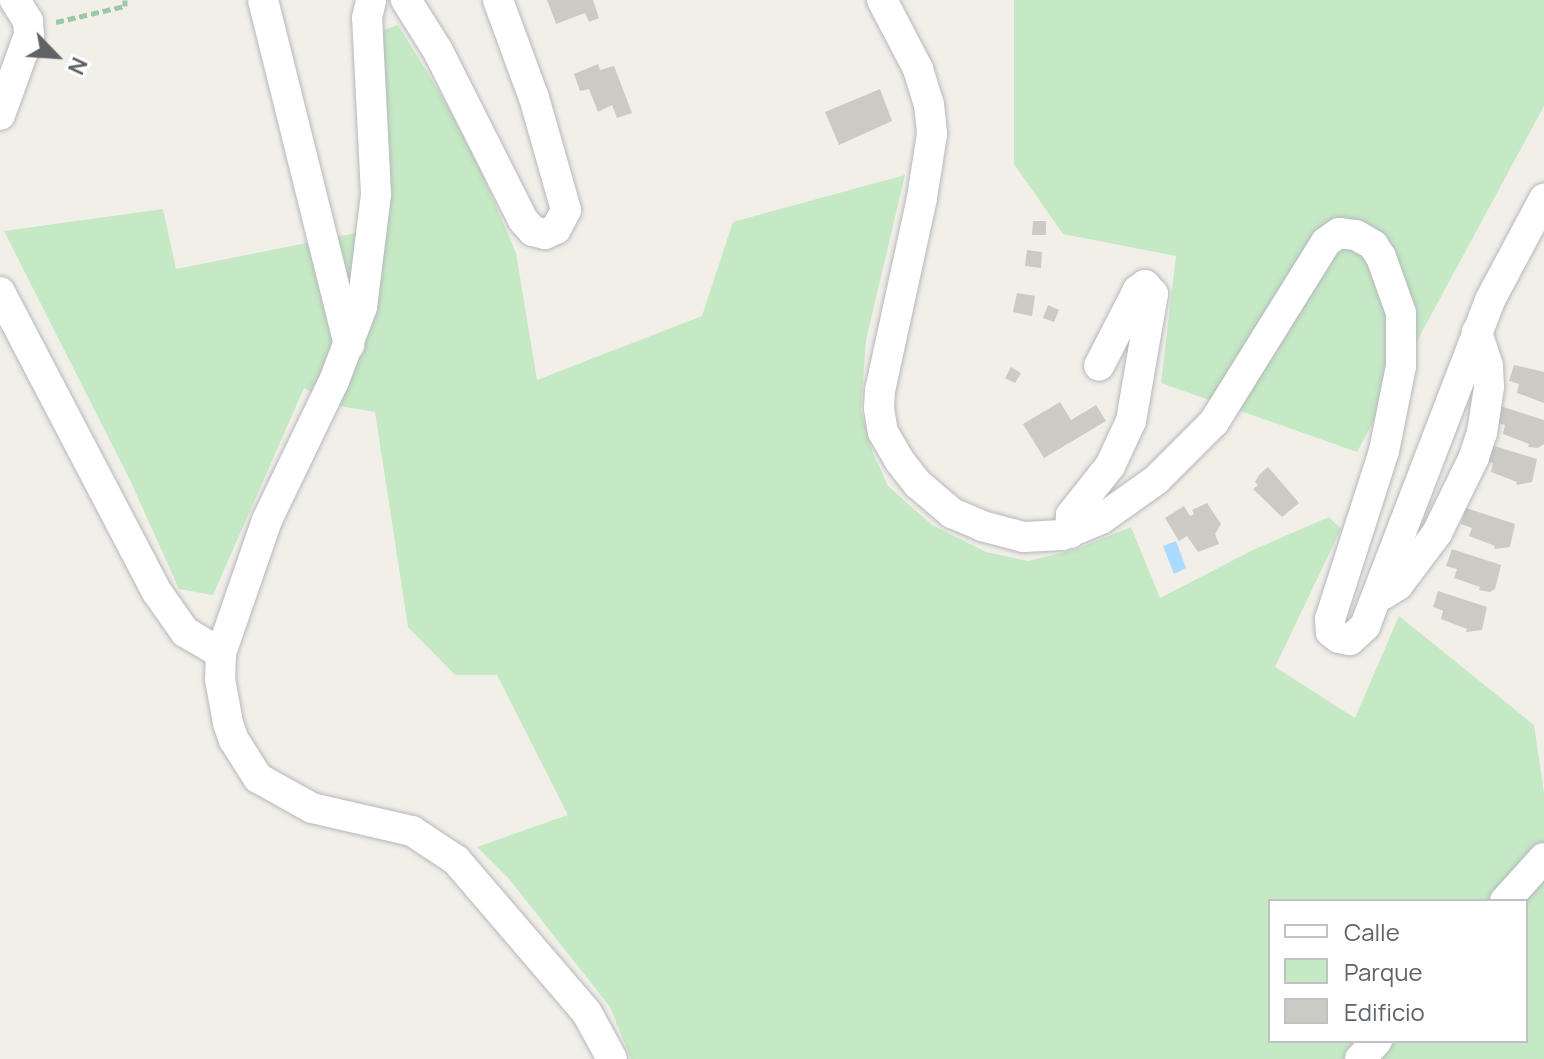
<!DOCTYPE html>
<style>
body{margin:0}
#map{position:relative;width:1544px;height:1059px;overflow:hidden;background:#f1efe8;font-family:Manrope,sans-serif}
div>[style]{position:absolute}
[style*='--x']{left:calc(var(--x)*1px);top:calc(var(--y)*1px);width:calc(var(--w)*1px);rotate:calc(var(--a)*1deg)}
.green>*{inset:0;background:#c5e8c5}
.water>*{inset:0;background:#aadaff}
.building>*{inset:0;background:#cccac5}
.path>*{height:5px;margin-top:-2.5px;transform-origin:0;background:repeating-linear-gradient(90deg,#9cc7a9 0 8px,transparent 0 12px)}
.roads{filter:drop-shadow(0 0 2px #b5b8bc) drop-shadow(0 0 2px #b5b8bc)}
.minor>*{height:30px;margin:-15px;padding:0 15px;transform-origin:15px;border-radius:15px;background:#fff}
span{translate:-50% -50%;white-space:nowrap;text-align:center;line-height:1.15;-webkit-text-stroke:6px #fff;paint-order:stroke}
.legend{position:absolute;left:1268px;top:899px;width:260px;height:144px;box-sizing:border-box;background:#fff;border:2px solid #bfc1c3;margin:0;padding:10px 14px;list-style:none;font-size:24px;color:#5f6368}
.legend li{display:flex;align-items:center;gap:16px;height:40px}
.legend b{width:40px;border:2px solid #bfc1c3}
.north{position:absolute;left:16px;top:16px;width:80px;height:80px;-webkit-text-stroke:6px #fff;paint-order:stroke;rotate:115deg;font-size:22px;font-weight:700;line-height:32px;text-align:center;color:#5f6368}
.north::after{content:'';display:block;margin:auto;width:28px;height:36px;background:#5f6368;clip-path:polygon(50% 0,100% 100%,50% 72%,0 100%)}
</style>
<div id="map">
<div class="green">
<i style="clip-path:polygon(1014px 0,1544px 0,1544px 106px,1357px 452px,1161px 383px,1176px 256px,1063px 234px,1014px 164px)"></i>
<i style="clip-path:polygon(evenodd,398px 25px,466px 135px,516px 253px,537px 380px,702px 316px,733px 222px,905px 175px,866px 340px,861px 410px,873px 453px,888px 486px,932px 525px,986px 552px,1028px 561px,1074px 550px,1131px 527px,1160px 598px,1255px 549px,1329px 517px,1341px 529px,1275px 667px,1355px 718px,1399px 616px,1534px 725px,1544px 793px,1544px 1059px,631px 1059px,610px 1007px,510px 880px,477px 847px,568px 815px,497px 675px,455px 675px,408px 627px,375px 412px,340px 406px,304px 388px,213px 595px,179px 589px,130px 480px,4px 231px,163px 209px,176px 269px,386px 227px,381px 31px,398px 25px,1270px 901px,1526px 901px,1526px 1041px,1270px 1041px,1270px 901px)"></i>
</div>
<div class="water">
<i style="clip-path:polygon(1176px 541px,1186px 568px,1174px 574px,1163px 546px)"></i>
</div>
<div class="building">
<i style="clip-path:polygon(547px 0,593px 0,599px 18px,589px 22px,585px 13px,556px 24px)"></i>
<i style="clip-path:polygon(598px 64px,600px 70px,614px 66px,632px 113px,617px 118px,612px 105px,598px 112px,589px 89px,580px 91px,574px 74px)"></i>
<i style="clip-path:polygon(880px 89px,892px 121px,839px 145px,825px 112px)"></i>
<i style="clip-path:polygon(1033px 221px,1046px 221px,1046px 235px,1032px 235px)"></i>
<i style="clip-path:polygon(1027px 250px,1042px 252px,1041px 268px,1025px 266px)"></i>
<i style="clip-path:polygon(1017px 293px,1035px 296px,1032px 316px,1013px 312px)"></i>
<i style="clip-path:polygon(1048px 305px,1059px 310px,1054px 322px,1043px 318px)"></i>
<i style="clip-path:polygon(1514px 365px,1544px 372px,1544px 403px,1517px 393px,1519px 384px,1509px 381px)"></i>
<i style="clip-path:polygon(1011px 367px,1021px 373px,1015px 383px,1005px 378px)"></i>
<i style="clip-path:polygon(1060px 402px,1071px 420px,1096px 405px,1106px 421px,1044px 458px,1023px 424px)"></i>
<i style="clip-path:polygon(1500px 406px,1544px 420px,1544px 444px,1538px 448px,1528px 447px,1529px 444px,1503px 434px,1505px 425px,1494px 422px)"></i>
<i style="clip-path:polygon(1488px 444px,1537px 459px,1532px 482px,1516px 485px,1517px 482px,1491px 472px,1493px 463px,1483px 460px)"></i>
<i style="clip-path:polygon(1268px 467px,1299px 503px,1282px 517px,1253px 489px,1258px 485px,1255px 482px,1259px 475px)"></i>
<i style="clip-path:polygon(1207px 503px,1221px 524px,1215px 534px,1219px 544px,1198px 552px,1187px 536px,1179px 541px,1165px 518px,1184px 506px,1190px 516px,1194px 514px,1192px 510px)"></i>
<i style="clip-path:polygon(1466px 508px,1515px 524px,1510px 547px,1494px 549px,1495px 546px,1469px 536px,1472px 528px,1461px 524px)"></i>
<i style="clip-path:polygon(1452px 549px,1501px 565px,1495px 589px,1490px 592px,1479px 590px,1480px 587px,1454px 578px,1457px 569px,1446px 566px)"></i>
<i style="clip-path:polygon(1438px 591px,1487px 607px,1482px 630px,1466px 632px,1467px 629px,1441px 619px,1443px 611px,1433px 607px)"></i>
</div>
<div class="path">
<i style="--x:56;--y:22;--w:71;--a:-13.1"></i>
<i style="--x:125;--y:6;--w:6;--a:-90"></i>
</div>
<div class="roads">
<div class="minor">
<i style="--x:263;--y:0;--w:356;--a:76"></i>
<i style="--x:406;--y:0;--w:60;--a:57.9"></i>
<i style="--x:438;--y:51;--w:189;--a:63.3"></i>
<i style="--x:523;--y:220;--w:15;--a:48"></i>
<i style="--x:533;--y:231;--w:12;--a:14"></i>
<i style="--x:545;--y:234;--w:12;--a:-24"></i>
<i style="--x:556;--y:229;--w:21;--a:-62"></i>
<i style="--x:566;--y:210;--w:116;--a:-105.9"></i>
<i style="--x:534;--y:98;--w:104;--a:-110.2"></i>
<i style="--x:882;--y:0;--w:78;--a:62.4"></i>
<i style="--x:918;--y:69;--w:37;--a:73"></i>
<i style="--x:929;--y:104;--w:30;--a:84"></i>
<i style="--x:932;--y:134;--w:65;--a:98.9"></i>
<i style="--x:922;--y:198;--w:197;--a:102.3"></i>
<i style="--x:880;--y:390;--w:18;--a:93"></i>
<i style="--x:879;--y:408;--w:24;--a:81"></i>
<i style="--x:883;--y:432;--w:32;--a:60"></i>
<i style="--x:899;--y:460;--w:31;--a:52"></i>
<i style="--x:918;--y:484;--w:45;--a:40.5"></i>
<i style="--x:952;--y:513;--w:33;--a:23"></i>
<i style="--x:982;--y:526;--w:43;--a:14.7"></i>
<i style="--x:1024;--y:537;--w:38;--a:-3"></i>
<i style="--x:1062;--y:535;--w:42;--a:-22.3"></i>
<i style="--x:1101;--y:519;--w:67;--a:-35.3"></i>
<i style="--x:1156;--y:480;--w:82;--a:-45"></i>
<i style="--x:1214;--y:422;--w:212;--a:-58.1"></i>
<i style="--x:1326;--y:242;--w:16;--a:-35"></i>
<i style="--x:1339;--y:233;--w:17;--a:7"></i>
<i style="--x:1356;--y:235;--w:20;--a:30"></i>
<i style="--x:1373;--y:245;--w:14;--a:56"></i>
<i style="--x:1381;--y:257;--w:59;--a:70.3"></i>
<i style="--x:1401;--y:313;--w:53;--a:90"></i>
<i style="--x:1401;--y:366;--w:87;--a:101.3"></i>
<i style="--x:1384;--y:451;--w:176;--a:107.8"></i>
<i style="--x:1330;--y:619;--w:13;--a:86"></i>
<i style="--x:1331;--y:632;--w:10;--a:37"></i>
<i style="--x:1339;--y:638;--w:11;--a:10"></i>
<i style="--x:1350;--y:640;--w:21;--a:-43"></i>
<i style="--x:1365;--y:626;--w:349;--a:-69"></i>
<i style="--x:1490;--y:300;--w:115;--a:-61.9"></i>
<i style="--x:0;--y:115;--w:85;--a:-70.1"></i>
<i style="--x:29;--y:35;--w:14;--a:-94"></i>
<i style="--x:28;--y:21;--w:25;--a:-122"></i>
<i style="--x:0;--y:292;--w:339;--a:62.4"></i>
<i style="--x:157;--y:592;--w:49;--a:55"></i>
<i style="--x:185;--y:632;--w:42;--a:30.3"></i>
<i style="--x:221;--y:653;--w:141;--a:-70.9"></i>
<i style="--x:267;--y:520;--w:154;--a:-64.3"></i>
<i style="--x:334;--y:381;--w:79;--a:-69.3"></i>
<i style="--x:362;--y:307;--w:114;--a:-82.9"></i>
<i style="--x:376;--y:194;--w:176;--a:-92.9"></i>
<i style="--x:367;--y:18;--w:18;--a:-77"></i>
<i style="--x:1070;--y:533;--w:18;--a:-87"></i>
<i style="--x:1071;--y:515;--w:63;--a:-51.5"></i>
<i style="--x:1110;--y:466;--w:50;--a:-65"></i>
<i style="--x:1131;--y:421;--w:129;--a:-80.2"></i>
<i style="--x:1153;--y:294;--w:12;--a:-132"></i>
<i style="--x:1145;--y:285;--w:9;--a:144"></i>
<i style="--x:1138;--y:290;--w:85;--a:117.2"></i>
<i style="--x:1382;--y:595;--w:19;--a:-32"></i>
<i style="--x:1398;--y:585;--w:65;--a:-53.1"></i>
<i style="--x:1437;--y:533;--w:85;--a:-64"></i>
<i style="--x:1474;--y:457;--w:25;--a:-72"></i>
<i style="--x:1482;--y:433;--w:47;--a:-81.3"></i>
<i style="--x:1489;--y:387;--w:21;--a:-93"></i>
<i style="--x:1488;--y:366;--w:36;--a:-108"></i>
<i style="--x:221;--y:653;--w:26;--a:92"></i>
<i style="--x:220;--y:679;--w:45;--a:79.7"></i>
<i style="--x:228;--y:723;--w:18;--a:71"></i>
<i style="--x:234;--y:740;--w:45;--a:57.7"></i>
<i style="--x:258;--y:778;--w:62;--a:29.1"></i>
<i style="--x:312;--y:808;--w:103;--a:13"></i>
<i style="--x:412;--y:831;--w:53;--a:33.4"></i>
<i style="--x:456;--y:860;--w:201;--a:49.4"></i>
<i style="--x:587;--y:1013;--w:52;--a:61.5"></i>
<i style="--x:1505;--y:901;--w:58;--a:-47.8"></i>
<i style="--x:1360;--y:1059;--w:25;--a:-47"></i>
</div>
</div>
<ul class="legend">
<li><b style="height:10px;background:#fff"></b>Calle</li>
<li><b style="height:22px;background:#c5e8c5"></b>Parque</li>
<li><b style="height:22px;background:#cccac5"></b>Edificio</li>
</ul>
<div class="north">N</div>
</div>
